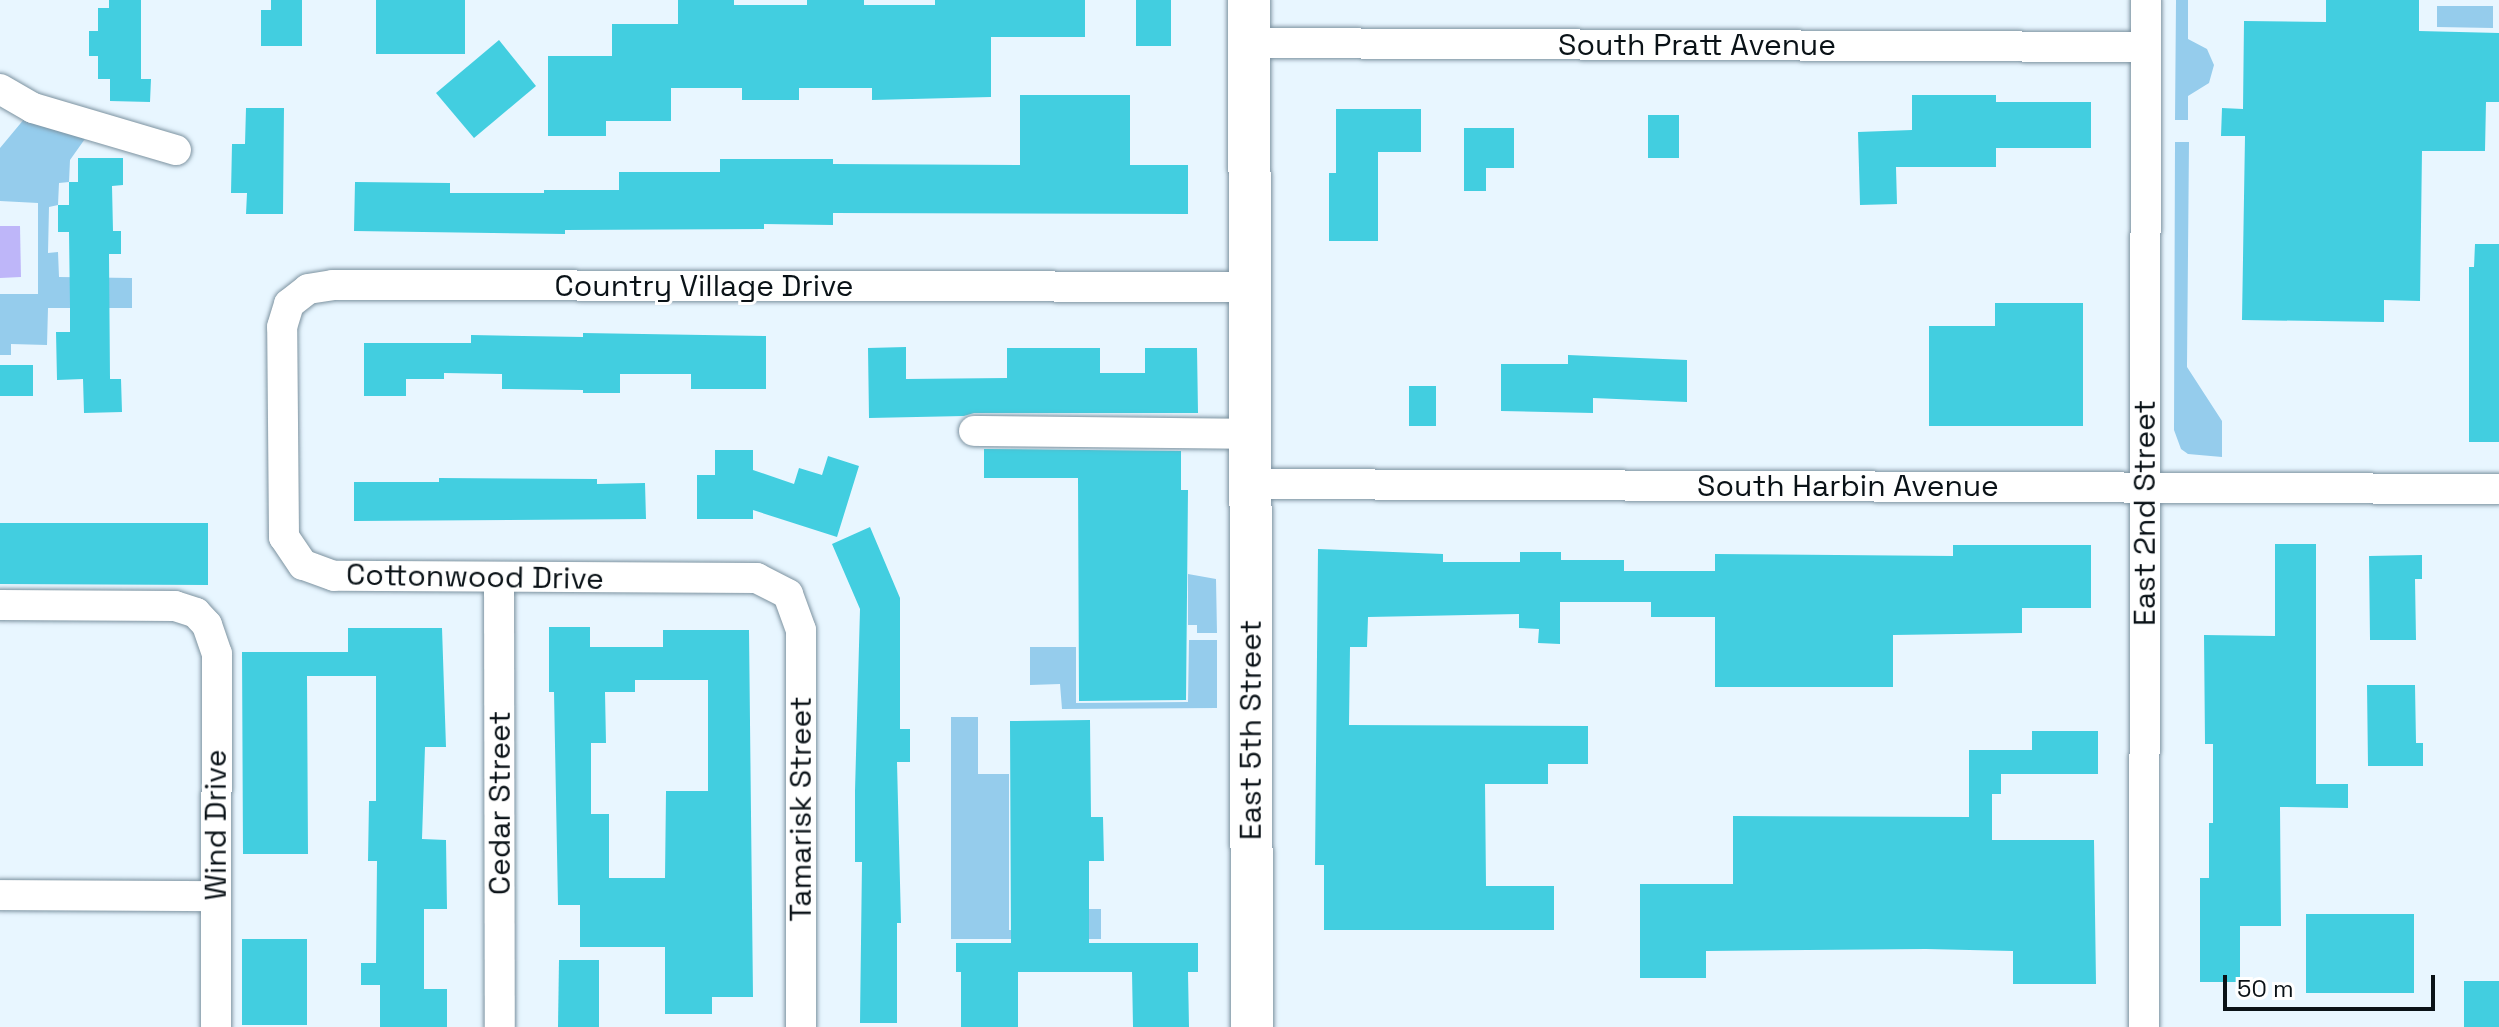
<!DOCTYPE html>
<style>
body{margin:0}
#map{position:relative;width:2499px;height:1027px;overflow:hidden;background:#e8f6ff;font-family:"Space Grotesk",sans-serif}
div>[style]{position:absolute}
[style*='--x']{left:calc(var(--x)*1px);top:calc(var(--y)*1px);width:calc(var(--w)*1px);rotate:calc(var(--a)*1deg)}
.green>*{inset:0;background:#95ccec}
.water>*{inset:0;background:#beb6f9}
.building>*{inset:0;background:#42cee0}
.roads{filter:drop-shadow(0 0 2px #7c92a0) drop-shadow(0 0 2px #7c92a0)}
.street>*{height:30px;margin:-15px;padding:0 15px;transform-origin:15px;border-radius:15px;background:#fff}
.secondary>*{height:42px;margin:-21px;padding:0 21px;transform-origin:21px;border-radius:21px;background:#fff}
span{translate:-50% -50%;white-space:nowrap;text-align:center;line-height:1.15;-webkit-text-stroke:6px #fff;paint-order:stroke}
.street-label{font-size:30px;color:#0a1217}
.scale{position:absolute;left:2223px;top:975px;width:212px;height:36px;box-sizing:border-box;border:4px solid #0a1217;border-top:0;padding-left:10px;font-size:24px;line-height:28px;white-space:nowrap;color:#0a1217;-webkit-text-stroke:6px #fff;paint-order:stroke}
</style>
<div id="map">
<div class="green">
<i style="clip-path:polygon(2176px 0,2188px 0,2188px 39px,2207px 49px,2214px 65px,2209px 83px,2188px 96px,2188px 120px,2175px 120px)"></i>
<i style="clip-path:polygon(2437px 6px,2493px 6px,2493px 28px,2437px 27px)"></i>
<i style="clip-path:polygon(25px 118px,87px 136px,70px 160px,69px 182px,59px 183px,58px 205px,49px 207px,48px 253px,58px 252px,59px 277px,132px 278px,132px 308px,48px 308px,47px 345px,11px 344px,11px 355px,0 355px,0 294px,38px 294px,38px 203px,0 201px,0 148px)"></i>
<i style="clip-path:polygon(2175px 142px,2189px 142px,2187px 367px,2222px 421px,2222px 457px,2188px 454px,2181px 449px,2174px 430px)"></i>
<i style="clip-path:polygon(1188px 574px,1216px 579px,1217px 633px,1197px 633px,1197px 625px,1188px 625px)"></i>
<i style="clip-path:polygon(1189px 640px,1217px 640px,1217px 708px,1062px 709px,1060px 684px,1030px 685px,1030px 647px,1076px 647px,1076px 703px,1188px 702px)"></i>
<i style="clip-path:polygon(951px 717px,978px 717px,978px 774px,1009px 774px,1009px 930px,1075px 931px,1075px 909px,1101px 909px,1101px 939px,951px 939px)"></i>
</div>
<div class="water">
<i style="clip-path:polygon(0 226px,20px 226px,21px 277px,0 278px)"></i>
</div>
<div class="building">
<i style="clip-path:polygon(109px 0,141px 0,141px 79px,151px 79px,150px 102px,110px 101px,110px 79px,98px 79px,98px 56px,89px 56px,89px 31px,98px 31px,98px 8px,109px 8px)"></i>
<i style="clip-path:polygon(271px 0,302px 0,302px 46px,261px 46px,261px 10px,271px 10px)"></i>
<i style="clip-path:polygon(376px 0,465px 0,465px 54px,376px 54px)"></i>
<i style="clip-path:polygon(678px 0,734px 0,734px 5px,807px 5px,807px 0,864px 0,864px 5px,935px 5px,935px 0,1085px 0,1085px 37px,991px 37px,991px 97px,872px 100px,872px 88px,799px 88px,799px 100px,742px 100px,742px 88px,671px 88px,671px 121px,606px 121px,606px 136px,548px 136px,548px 56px,612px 56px,612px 24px,678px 24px)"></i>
<i style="clip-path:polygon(1136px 0,1171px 0,1171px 46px,1136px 46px)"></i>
<i style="clip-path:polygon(2326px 0,2419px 0,2419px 31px,2499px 33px,2499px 102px,2486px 102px,2485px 151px,2422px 151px,2420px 301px,2384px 300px,2384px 322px,2242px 320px,2245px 136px,2221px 136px,2222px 108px,2243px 109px,2244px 21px,2326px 22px)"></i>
<i style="clip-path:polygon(499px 40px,536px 86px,474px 138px,436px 93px)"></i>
<i style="clip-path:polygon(1020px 95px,1130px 95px,1130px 165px,1188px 165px,1188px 214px,833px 213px,833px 225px,764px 224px,764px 229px,565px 230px,565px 234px,354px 231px,355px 182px,450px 183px,450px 193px,544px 193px,544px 190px,619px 190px,619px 172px,720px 172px,720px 159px,833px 159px,833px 164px,1020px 165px)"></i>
<i style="clip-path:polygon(1912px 95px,1996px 95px,1996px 102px,2091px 102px,2091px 148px,1996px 148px,1996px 167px,1896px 167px,1897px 204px,1860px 205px,1858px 132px,1912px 130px)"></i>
<i style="clip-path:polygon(246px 108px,284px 108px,283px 214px,246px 214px,247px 193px,231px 193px,232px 144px,245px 144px)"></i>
<i style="clip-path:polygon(1336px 109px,1421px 109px,1421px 152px,1378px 152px,1378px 241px,1329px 241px,1329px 173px,1336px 173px)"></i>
<i style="clip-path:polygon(1648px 115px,1679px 115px,1679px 158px,1648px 158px)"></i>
<i style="clip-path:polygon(1464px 128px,1514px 128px,1514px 168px,1486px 168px,1486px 191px,1464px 191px)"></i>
<i style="clip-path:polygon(78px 158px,123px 158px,123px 185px,112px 186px,113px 231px,121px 231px,121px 254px,109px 254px,110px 379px,121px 379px,122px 412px,84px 413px,83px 379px,57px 380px,56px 332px,70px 332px,70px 307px,69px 232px,58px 232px,58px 205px,69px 205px,69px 182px,78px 182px)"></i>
<i style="clip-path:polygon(2475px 244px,2499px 244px,2499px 442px,2469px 442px,2469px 267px,2474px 267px)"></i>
<i style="clip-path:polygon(1995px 303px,2083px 303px,2083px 426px,1929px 426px,1929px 326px,1995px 326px)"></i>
<i style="clip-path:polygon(583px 333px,766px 336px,766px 389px,691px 389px,691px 374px,620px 374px,620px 393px,583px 393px,583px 390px,502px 389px,502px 374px,444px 373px,444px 379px,406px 379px,406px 396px,364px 396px,364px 343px,471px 343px,471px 335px,583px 337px)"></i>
<i style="clip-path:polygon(906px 347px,906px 379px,1007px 378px,1007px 348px,1100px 348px,1100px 373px,1145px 373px,1145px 348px,1197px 348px,1198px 413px,974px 413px,964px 416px,869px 418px,868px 348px)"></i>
<i style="clip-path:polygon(1568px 355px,1687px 360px,1687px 402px,1593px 398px,1593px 413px,1501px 411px,1501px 364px,1568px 364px)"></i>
<i style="clip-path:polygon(0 365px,33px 365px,33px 396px,0 396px)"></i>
<i style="clip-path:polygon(1409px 386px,1436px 386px,1436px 426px,1409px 426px)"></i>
<i style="clip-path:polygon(984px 449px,1181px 451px,1181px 490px,1188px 490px,1186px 700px,1079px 701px,1078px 478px,984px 478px)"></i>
<i style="clip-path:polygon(715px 450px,753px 450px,753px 470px,794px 484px,799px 468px,822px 475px,828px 456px,859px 466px,837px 537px,753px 510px,753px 519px,697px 519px,697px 475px,715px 475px)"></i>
<i style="clip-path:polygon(439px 478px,597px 479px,597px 484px,645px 483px,646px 519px,354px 521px,354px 482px,439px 482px)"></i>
<i style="clip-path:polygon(0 523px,208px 523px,208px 585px,0 584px)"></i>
<i style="clip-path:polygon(870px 527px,900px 598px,900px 729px,910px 729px,910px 762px,897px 762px,901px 923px,897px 923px,897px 1023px,860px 1023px,862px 862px,855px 862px,855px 791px,860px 609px,832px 544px)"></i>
<i style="clip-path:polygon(2275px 544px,2316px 544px,2316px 784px,2348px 784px,2348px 808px,2280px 807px,2281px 926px,2240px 926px,2240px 982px,2200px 982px,2200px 878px,2209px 878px,2209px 823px,2213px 823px,2213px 744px,2205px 744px,2204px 635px,2275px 636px)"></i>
<i style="clip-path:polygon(1953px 545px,2091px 545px,2091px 608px,2022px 608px,2022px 633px,1893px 635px,1893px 687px,1715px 687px,1715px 617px,1651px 617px,1651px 602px,1560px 602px,1560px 644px,1538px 643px,1539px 629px,1519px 628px,1519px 614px,1368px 617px,1367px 647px,1350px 647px,1349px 725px,1588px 726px,1588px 764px,1548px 764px,1548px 784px,1485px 784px,1486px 886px,1554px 886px,1554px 930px,1324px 930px,1324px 865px,1315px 865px,1318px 549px,1443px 554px,1443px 562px,1520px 562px,1520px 552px,1561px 552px,1561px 560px,1624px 560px,1624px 571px,1715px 571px,1715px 554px,1953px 556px)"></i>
<i style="clip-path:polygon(2422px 555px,2422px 579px,2415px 579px,2416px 640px,2370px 640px,2369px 556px)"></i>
<i style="clip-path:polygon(evenodd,549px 627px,590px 627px,590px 647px,663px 647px,663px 630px,749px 630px,753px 997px,712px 997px,712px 1014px,665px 1014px,665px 947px,580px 947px,580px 905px,558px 905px,554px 692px,549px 692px,549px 627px,635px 680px,708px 680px,708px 791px,666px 791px,665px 878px,609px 878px,609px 814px,591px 814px,591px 743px,606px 743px,605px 692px,635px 692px,635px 680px)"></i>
<i style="clip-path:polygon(348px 628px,442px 628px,446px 747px,425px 747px,422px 839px,446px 840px,447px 909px,424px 909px,424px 989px,447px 989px,447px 1027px,380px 1027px,380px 985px,361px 985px,361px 963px,376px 963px,377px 861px,368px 861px,369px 801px,376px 801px,376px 676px,307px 676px,308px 854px,243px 854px,242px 652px,348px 652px)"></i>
<i style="clip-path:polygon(2367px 685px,2415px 685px,2416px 743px,2423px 743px,2423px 766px,2368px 766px)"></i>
<i style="clip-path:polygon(1090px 720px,1091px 817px,1103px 817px,1104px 861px,1089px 861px,1089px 943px,1198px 943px,1198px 972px,1188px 972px,1189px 1027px,1133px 1027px,1132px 972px,1018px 972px,1018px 1027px,961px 1027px,961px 972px,956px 972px,956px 943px,1011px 943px,1010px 721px)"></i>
<i style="clip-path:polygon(2032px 731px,2098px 731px,2098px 774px,2001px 774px,2001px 794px,1992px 794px,1992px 840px,2094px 840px,2096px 984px,2013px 984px,2013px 951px,1926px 949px,1706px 951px,1706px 978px,1640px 978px,1640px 884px,1733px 884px,1733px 816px,1969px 817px,1969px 750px,2032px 750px)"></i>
<i style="clip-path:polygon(2306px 914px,2414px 914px,2414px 993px,2306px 993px)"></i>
<i style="clip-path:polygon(242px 939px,307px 939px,307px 1025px,242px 1025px)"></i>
<i style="clip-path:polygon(559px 960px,599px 960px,599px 1027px,558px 1027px)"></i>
<i style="clip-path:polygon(2464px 981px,2499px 981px,2499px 1027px,2464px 1027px)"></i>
</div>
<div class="roads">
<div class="street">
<i style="--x:1249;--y:43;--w:897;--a:0.26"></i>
<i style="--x:0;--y:89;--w:38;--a:30"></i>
<i style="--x:33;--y:108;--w:149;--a:16.4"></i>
<i style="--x:974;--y:431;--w:276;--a:0.6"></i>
<i style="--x:1250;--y:484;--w:1249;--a:0.23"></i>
<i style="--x:499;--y:578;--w:449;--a:89.9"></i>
<i style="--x:0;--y:605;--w:175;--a:0.3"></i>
<i style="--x:175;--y:606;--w:22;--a:18"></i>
<i style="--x:196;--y:613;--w:16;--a:47"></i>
<i style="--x:207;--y:625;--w:31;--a:71"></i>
<i style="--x:217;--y:654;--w:373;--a:90.2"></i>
<i style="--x:0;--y:895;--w:216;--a:0.3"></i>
<i style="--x:801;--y:1027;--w:397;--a:-90"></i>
<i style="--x:801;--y:630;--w:38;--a:-110"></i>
<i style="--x:788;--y:594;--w:35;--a:-153"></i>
<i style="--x:757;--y:578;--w:423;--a:-179.7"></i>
<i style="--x:334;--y:576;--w:33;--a:-160"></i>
<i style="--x:303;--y:565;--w:34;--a:-124"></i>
<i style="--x:284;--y:537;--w:210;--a:-90.5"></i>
<i style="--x:282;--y:327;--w:24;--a:-73"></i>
<i style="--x:289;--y:304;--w:24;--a:-38"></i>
<i style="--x:308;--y:289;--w:25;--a:-9"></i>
<i style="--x:333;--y:285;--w:917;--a:0.12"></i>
<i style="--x:2144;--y:1027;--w:1027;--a:-89.89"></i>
</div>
<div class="secondary">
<i style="--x:1249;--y:0;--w:1027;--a:89.83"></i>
</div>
</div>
<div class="street-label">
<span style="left:1697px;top:45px">South Pratt Avenue</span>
<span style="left:704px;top:286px">Country Village Drive</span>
<span style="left:1848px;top:486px">South Harbin Avenue</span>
<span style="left:2145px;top:513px;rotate:-90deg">East 2nd Street</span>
<span style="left:475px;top:577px;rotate:1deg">Cottonwood Drive</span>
<span style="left:1251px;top:730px;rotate:-90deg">East 5th Street</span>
<span style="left:500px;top:803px;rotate:-90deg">Cedar Street</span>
<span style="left:801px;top:809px;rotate:-90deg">Tamarisk Street</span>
<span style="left:216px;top:825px;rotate:-90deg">Wind Drive</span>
</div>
<div class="scale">50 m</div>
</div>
